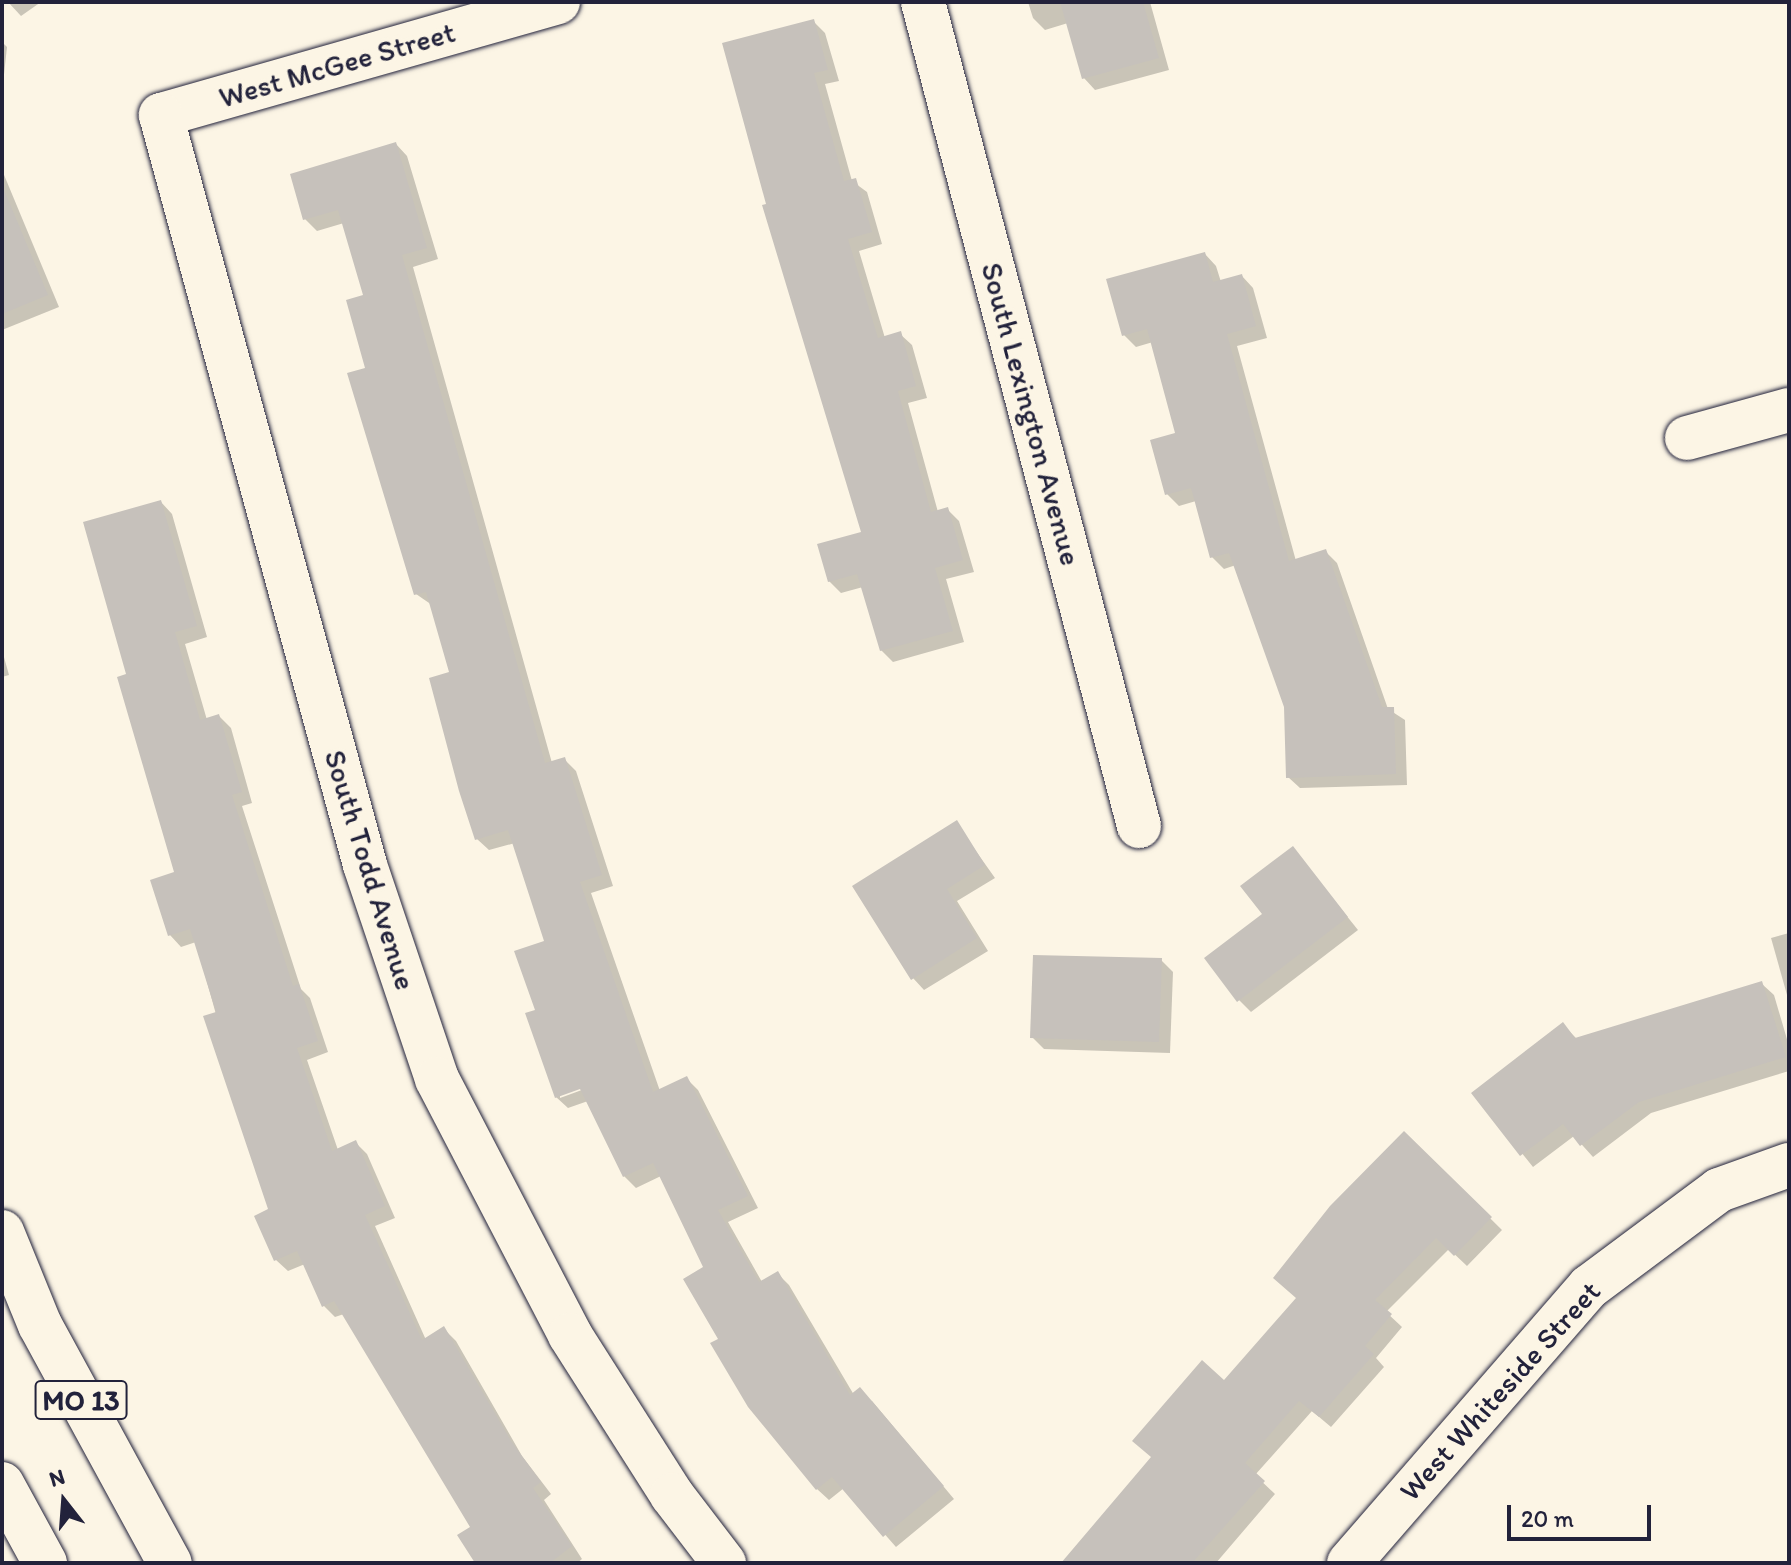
<!DOCTYPE html>
<style>
body{margin:0}
#map{position:relative;width:1791px;height:1565px;overflow:hidden;background:#fcf5e5;font-family:Itim,sans-serif}
div>[style]{position:absolute}
[style*='--x']{left:calc(var(--x)*1px);top:calc(var(--y)*1px);width:calc(var(--w)*1px);rotate:calc(var(--a)*1deg)}
.shadow>*{inset:0;background:#0003}
.building>*{inset:0;background:#c6c1bb}
.roads{filter:drop-shadow(0 0 2px #22223b) drop-shadow(0 0 2px #22223b)}
.minor>*{height:44px;margin:-22px;padding:0 22px;transform-origin:22px;border-radius:22px;background:#fcf5e5}
.major>*{height:44px;margin:-22px;padding:0 22px;transform-origin:22px;border-radius:22px;background:#fcf5e5}
span{translate:-50% -50%;white-space:nowrap;text-align:center;line-height:1.15;-webkit-text-stroke:8px #fcf5e5;paint-order:stroke}
.shield-label span{padding:2px 6px;background:#fcf5e5;border:2px solid;border-radius:6px;-webkit-text-stroke-width:0}
.shield-label{font-size:28px;color:#22223b;font-weight:700}
.street-label{font-size:30px;color:#22223b}
.frame{position:absolute;inset:0;border:4px solid #22223b;pointer-events:none}
.north{position:absolute;left:24px;top:1461px;width:80px;height:80px;-webkit-text-stroke:6px #fcf5e5;paint-order:stroke;rotate:343deg;font-size:22px;font-weight:700;line-height:32px;text-align:center;color:#22223b}
.north::after{content:'';display:block;margin:auto;width:28px;height:36px;background:#22223b;clip-path:polygon(50% 0,100% 100%,50% 72%,0 100%)}
.scale{position:absolute;left:1507px;top:1505px;width:144px;height:36px;box-sizing:border-box;border:4px solid #22223b;border-top:0;padding-left:10px;font-size:24px;line-height:28px;white-space:nowrap;color:#22223b;-webkit-text-stroke:6px #fcf5e5;paint-order:stroke}
</style>
<div id="map">
<div class="shadow">
<i style="clip-path:polygon(8px 2px,41px 2px,21px 16px)"></i>
<i style="clip-path:polygon(1028px 2px,1150px 2px,1169px 70px,1095px 90px,1084px 78px,1068px 23px,1045px 30px,1033px 18px)"></i>
<i style="clip-path:polygon(813px 21px,825px 33px,839px 81px,825px 84px,852px 181px,867px 192px,882px 244px,859px 251px,885px 338px,900px 334px,912px 345px,927px 398px,908px 403px,938px 512px,947px 509px,959px 521px,974px 572px,946px 579px,964px 642px,893px 662px,881px 650px,863px 587px,841px 593px,829px 581px,863px 533px,769px 205px)"></i>
<i style="clip-path:polygon(2px 42px,7px 47px,2px 93px)"></i>
<i style="clip-path:polygon(evenodd,396px 144px,407px 156px,438px 259px,413px 267px,552px 763px,564px 759px,576px 771px,613px 886px,591px 893px,660px 1091px,686px 1078px,698px 1090px,758px 1208px,728px 1222px,762px 1282px,777px 1273px,789px 1285px,854px 1395px,872px 1401px,954px 1499px,896px 1547px,844px 1488px,829px 1500px,817px 1489px,721px 1339px,706px 1268px,661px 1176px,636px 1188px,624px 1176px,588px 1101px,568px 1108px,556px 1097px,537px 1011px,546px 942px,515px 843px,489px 850px,477px 839px,451px 674px,432px 605px,416px 594px,368px 370px,365px 297px,344px 223px,317px 231px,305px 219px,396px 144px,589px 1084px,590px 1087px,560px 1098px,560px 1094px,589px 1084px)"></i>
<i style="clip-path:polygon(2px 170px,59px 307px,2px 330px)"></i>
<i style="clip-path:polygon(1205px 254px,1216px 266px,1221px 282px,1242px 276px,1253px 288px,1267px 338px,1237px 346px,1296px 561px,1325px 551px,1337px 563px,1388px 709px,1405px 720px,1407px 785px,1300px 788px,1288px 777px,1286px 706px,1236px 565px,1224px 569px,1212px 557px,1196px 501px,1179px 506px,1167px 494px,1178px 435px,1153px 342px,1136px 347px,1124px 335px)"></i>
<i style="clip-path:polygon(161px 502px,172px 514px,207px 637px,185px 644px,207px 720px,219px 716px,231px 728px,252px 803px,242px 806px,301px 989px,310px 998px,328px 1052px,307px 1060px,338px 1150px,355px 1142px,367px 1154px,395px 1218px,375px 1226px,426px 1340px,444px 1329px,456px 1341px,522px 1456px,551px 1494px,544px 1500px,582px 1559px,577px 1563px,478px 1563px,473px 1528px,344px 1314px,335px 1317px,324px 1306px,305px 1264px,288px 1271px,276px 1260px,270px 1210px,196px 942px,181px 947px,170px 935px,177px 873px,128px 676px)"></i>
<i style="clip-path:polygon(2px 650px,9px 675px,2px 677px)"></i>
<i style="clip-path:polygon(956px 823px,995px 878px,957px 901px,988px 951px,924px 990px,913px 978px)"></i>
<i style="clip-path:polygon(1293px 849px,1358px 930px,1251px 1012px,1239px 1000px,1265px 915px)"></i>
<i style="clip-path:polygon(1789px 933px,1789px 1002px,1771px 938px)"></i>
<i style="clip-path:polygon(1161px 960px,1173px 972px,1170px 1053px,1044px 1049px,1032px 1037px)"></i>
<i style="clip-path:polygon(1762px 984px,1774px 995px,1789px 1046px,1789px 1071px,1651px 1113px,1593px 1157px,1574px 1136px,1533px 1167px,1474px 1094px,1563px 1025px,1577px 1039px)"></i>
<i style="clip-path:polygon(1404px 1133px,1502px 1230px,1467px 1266px,1449px 1249px,1386px 1312px,1402px 1327px,1376px 1358px,1384px 1367px,1331px 1427px,1312px 1411px,1255px 1475px,1275px 1494px,1216px 1563px,1064px 1563px,1298px 1299px)"></i>
</div>
<div class="building">
<i style="clip-path:polygon(1060px 2px,1143px 2px,1159px 58px,1082px 79px)"></i>
<i style="clip-path:polygon(814px 19px,828px 70px,814px 73px,844px 181px,856px 178px,872px 232px,848px 239px,878px 338px,901px 331px,916px 386px,898px 391px,931px 512px,948px 507px,963px 560px,935px 568px,953px 631px,880px 651px,857px 574px,828px 582px,817px 544px,861px 532px,762px 205px,766px 204px,722px 43px)"></i>
<i style="clip-path:polygon(396px 142px,427px 248px,402px 255px,545px 763px,565px 757px,602px 875px,580px 882px,653px 1092px,687px 1076px,748px 1196px,718px 1210px,759px 1282px,778px 1271px,850px 1395px,860px 1387px,944px 1486px,883px 1537px,832px 1477px,816px 1490px,748px 1407px,710px 1343px,718px 1339px,683px 1279px,703px 1267px,653px 1163px,623px 1177px,580px 1089px,555px 1098px,525px 1013px,535px 1010px,514px 951px,544px 941px,508px 830px,475px 840px,459px 791px,429px 678px,449px 672px,426px 592px,414px 595px,347px 373px,365px 368px,346px 300px,363px 295px,338px 210px,303px 220px,290px 174px)"></i>
<i style="clip-path:polygon(2px 185px,48px 295px,2px 314px)"></i>
<i style="clip-path:polygon(1205px 252px,1213px 282px,1242px 274px,1256px 326px,1227px 334px,1289px 561px,1326px 549px,1382px 707px,1394px 707px,1396px 774px,1286px 778px,1284px 707px,1229px 553px,1210px 558px,1191px 488px,1165px 495px,1150px 440px,1175px 433px,1147px 329px,1122px 336px,1106px 279px)"></i>
<i style="clip-path:polygon(161px 500px,197px 626px,175px 632px,200px 720px,219px 714px,242px 792px,232px 795px,293px 986px,299px 984px,318px 1041px,297px 1048px,332px 1151px,356px 1140px,385px 1206px,365px 1215px,422px 1340px,444px 1326px,511px 1441px,541px 1482px,533px 1488px,572px 1546px,550px 1563px,475px 1563px,457px 1535px,470px 1527px,334px 1301px,322px 1307px,297px 1251px,274px 1261px,254px 1216px,268px 1209px,203px 1016px,216px 1012px,190px 929px,168px 936px,150px 880px,174px 872px,117px 677px,126px 674px,83px 522px)"></i>
<i style="clip-path:polygon(957px 820px,985px 865px,947px 889px,977px 938px,911px 980px,852px 886px)"></i>
<i style="clip-path:polygon(1293px 846px,1348px 917px,1237px 1002px,1204px 958px,1262px 914px,1240px 886px)"></i>
<i style="clip-path:polygon(1033px 955px,1162px 958px,1159px 1042px,1030px 1038px)"></i>
<i style="clip-path:polygon(1762px 981px,1786px 1057px,1639px 1102px,1580px 1146px,1563px 1124px,1520px 1156px,1471px 1093px,1563px 1022px,1575px 1038px)"></i>
<i style="clip-path:polygon(1404px 1131px,1492px 1217px,1454px 1256px,1436px 1238px,1375px 1300px,1392px 1314px,1365px 1346px,1374px 1354px,1319px 1417px,1299px 1401px,1245px 1463px,1265px 1481px,1192px 1563px,1061px 1563px,1151px 1457px,1132px 1441px,1202px 1360px,1224px 1380px,1296px 1298px,1273px 1278px,1330px 1206px)"></i>
</div>
<div class="roads">
<div class="minor">
<i style="--x:558;--y:2;--w:413;--a:164.1"></i>
<i style="--x:161;--y:115;--w:777;--a:74.78"></i>
<i style="--x:365;--y:865;--w:226;--a:71.4"></i>
<i style="--x:437;--y:1079;--w:288;--a:62.5"></i>
<i style="--x:570;--y:1335;--w:190;--a:57.5"></i>
<i style="--x:672;--y:1495;--w:86;--a:52.6"></i>
<i style="--x:923;--y:2;--w:852;--a:75.31"></i>
<i style="--x:1687;--y:438;--w:106;--a:-15.4"></i>
<i style="--x:1349;--y:1563;--w:366;--a:-49"></i>
<i style="--x:1589;--y:1287;--w:162;--a:-36.7"></i>
<i style="--x:1719;--y:1190;--w:74;--a:-19.7"></i>
</div>
<div class="major">
<i style="--x:2;--y:1232;--w:100;--a:67.8"></i>
<i style="--x:40;--y:1325;--w:271;--a:61.4"></i>
<i style="--x:2;--y:1484;--w:90;--a:61.4"></i>
</div>
</div>
<div class="shield-label">
<span style="left:81px;top:1400px">MO 13</span>
</div>
<div class="street-label">
<span style="left:337px;top:65px;rotate:-16deg">West McGee Street</span>
<span style="left:1031px;top:414px;rotate:75deg">South Lexington Avenue</span>
<span style="left:370px;top:870px;rotate:73deg">South Todd Avenue</span>
<span style="left:1500px;top:1391px;rotate:-48deg">West Whiteside Street</span>
</div>
<div class="frame"></div>
<div class="north">N</div>
<div class="scale">20 m</div>
</div>
